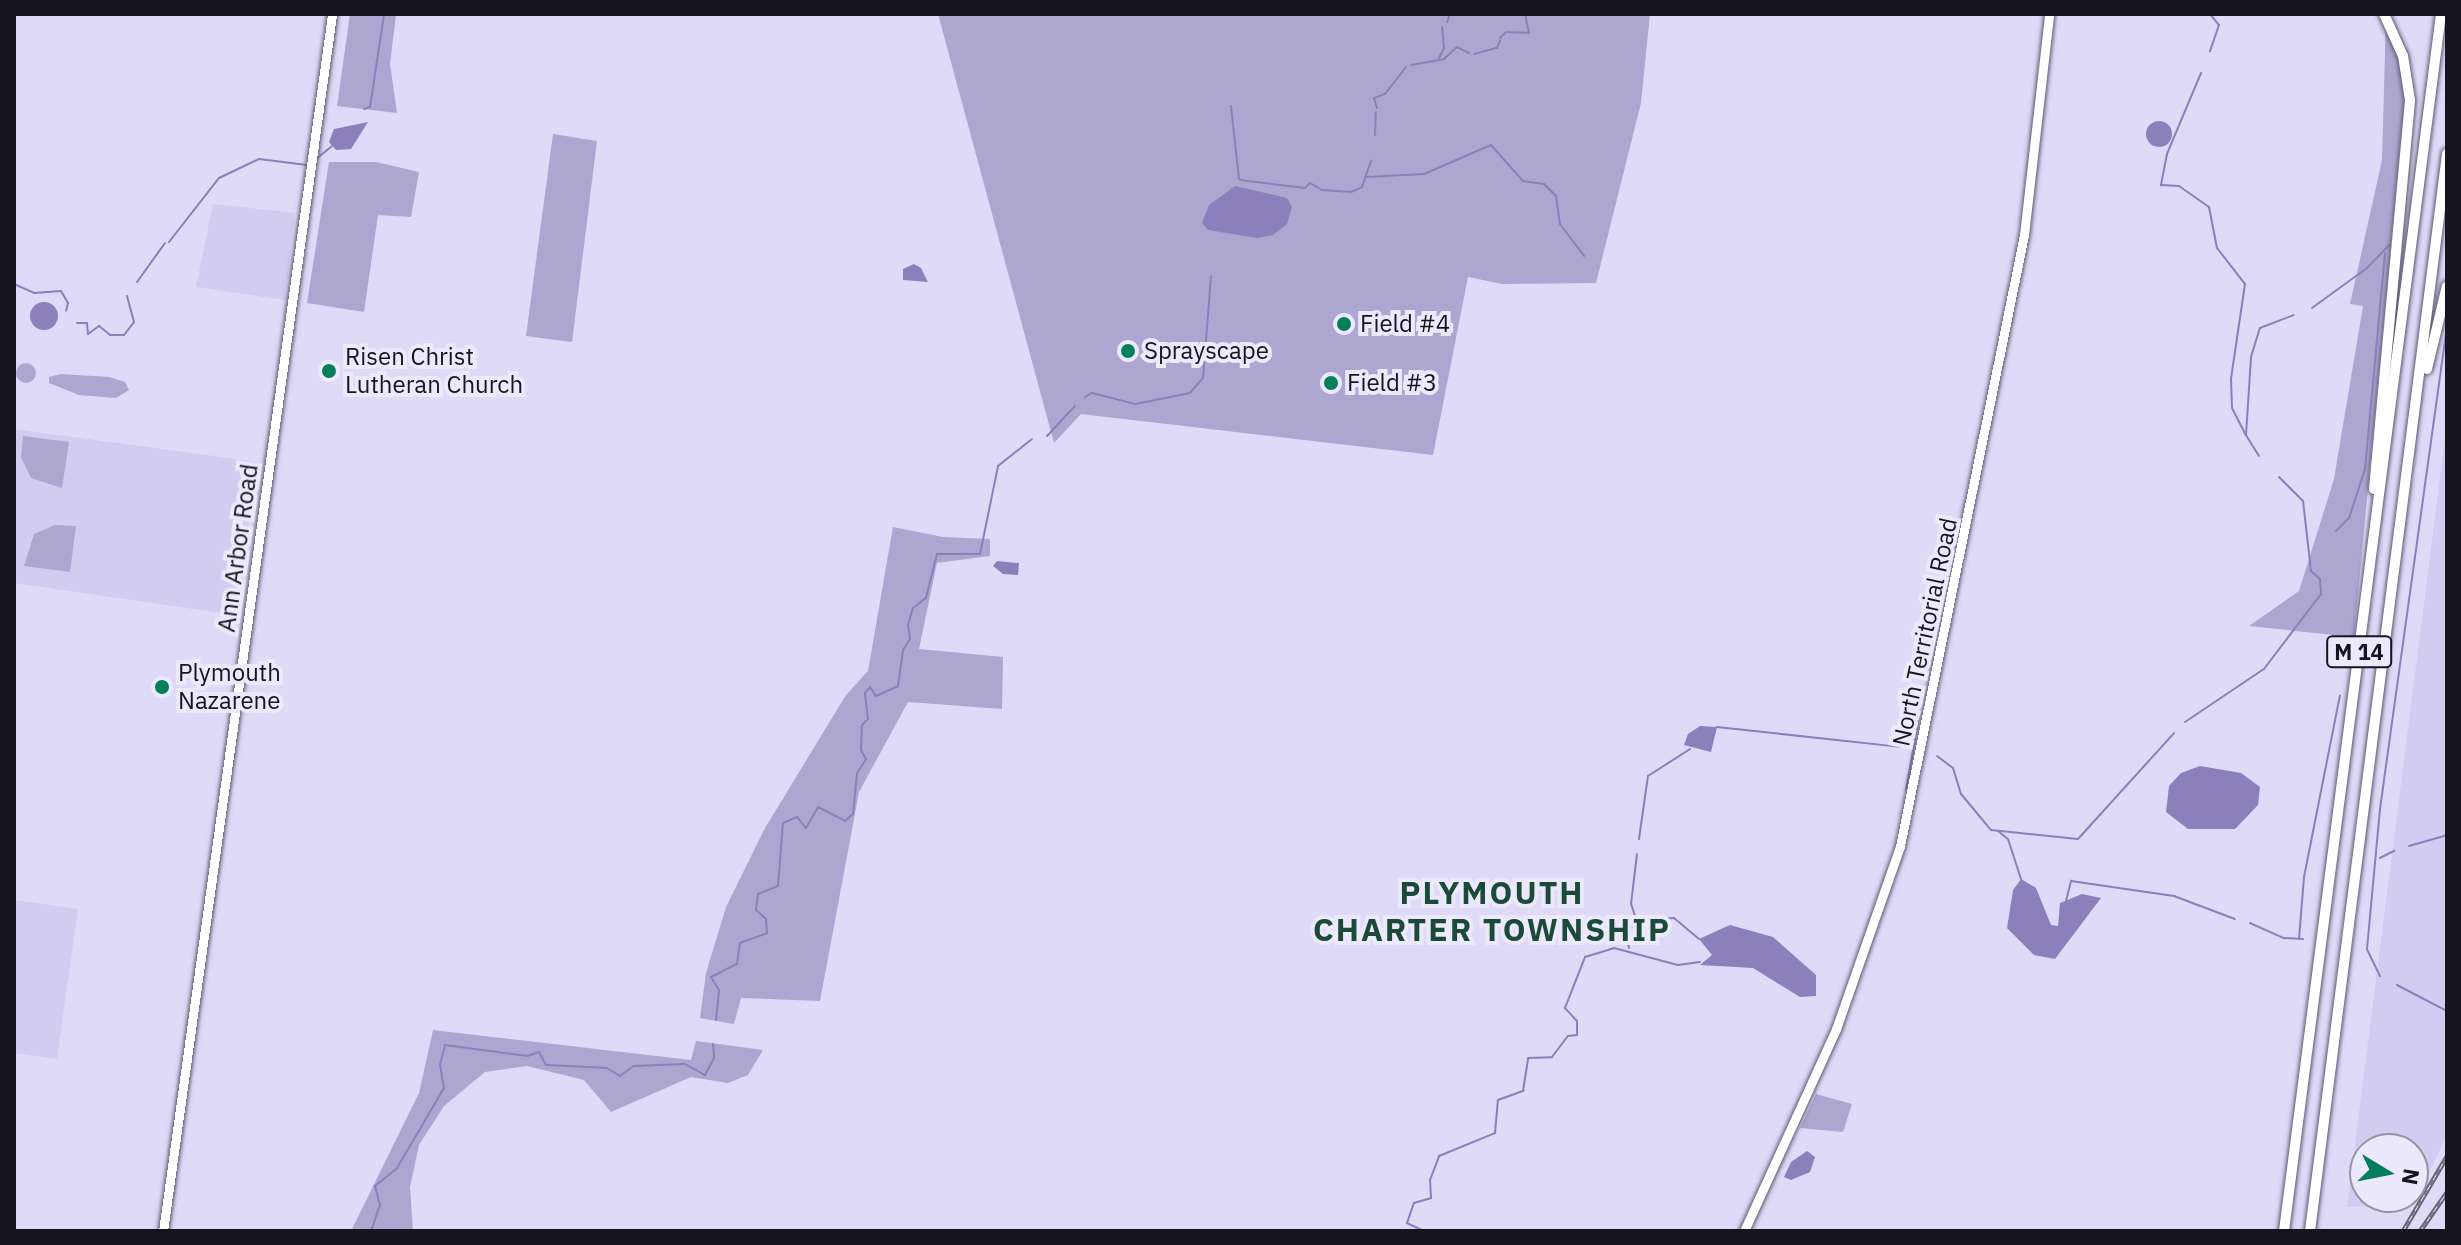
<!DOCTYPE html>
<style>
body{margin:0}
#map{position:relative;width:2461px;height:1245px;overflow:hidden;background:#dedaf8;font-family:"IBM Plex Sans",sans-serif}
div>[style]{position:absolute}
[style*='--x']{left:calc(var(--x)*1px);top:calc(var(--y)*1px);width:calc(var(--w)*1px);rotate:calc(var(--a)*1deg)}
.built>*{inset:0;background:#d2ccf1}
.green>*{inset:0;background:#ada6d1}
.round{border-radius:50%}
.water>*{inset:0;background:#8b80bb}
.stream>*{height:2px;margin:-1px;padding:0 1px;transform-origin:1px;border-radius:1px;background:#8b80bb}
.roads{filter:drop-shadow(0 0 2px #5d5973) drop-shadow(0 0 2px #5d5973)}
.major>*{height:9px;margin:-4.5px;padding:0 4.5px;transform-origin:4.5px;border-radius:4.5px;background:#fff}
.highway>*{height:10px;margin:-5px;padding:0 5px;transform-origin:5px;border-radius:5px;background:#fff}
.rail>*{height:5px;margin-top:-2.5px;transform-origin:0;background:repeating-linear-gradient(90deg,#ebe9fb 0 6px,#686678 0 12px);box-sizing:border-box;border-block:2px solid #686678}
.dots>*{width:22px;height:22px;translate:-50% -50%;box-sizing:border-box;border:4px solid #ebe9fb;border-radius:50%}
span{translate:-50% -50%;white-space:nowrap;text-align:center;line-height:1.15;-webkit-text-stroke:8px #ebe9fb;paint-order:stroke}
.shield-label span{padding:2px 6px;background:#ebe9fb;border:2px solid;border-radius:6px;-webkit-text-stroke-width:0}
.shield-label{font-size:22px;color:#16141e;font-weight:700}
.poi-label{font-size:24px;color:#16141e}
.left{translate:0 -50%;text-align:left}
.street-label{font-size:24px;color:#16141e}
.district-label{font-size:32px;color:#1b4a39;font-weight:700;letter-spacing:2px}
.frame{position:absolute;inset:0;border:16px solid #16141e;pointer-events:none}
.north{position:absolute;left:2349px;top:1133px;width:80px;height:80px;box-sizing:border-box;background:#ebe9fb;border:2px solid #9694a3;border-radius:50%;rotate:100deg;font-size:22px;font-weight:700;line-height:32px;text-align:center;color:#16141e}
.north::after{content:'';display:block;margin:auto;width:28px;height:36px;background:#057e5c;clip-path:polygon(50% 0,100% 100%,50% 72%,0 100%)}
</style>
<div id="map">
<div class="built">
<i style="clip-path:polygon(213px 204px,295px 213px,285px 300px,196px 287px)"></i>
<i style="clip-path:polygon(evenodd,2447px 423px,2447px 1136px,2412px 1205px,2347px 1207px,2447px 423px,2365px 1149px,2413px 1149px,2413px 1197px,2365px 1197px,2365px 1149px)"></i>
<i style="clip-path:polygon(14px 429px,258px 462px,235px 615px,14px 583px)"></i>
<i style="clip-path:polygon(14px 900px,78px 909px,57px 1059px,14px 1053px)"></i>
</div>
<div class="green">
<i style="clip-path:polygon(350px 14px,396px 15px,390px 64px,397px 113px,337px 106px)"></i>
<i style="clip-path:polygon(938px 14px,1650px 14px,1641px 103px,1596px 283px,1502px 284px,1468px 277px,1433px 455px,1081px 414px,1054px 443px)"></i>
<i style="clip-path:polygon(2386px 17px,2407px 73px,2354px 637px,2249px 626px,2299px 591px,2334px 479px,2363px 306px,2350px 304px,2382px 160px)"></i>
<i style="clip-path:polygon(553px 134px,597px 141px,572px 342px,526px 336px)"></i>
<i style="clip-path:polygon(329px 162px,376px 162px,419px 172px,411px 217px,378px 215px,364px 312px,307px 303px)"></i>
<i class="round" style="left:16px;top:363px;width:20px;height:20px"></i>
<i style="clip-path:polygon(61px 374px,109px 377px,125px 382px,129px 390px,116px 398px,79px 395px,49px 383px,49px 377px)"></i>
<i style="clip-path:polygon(23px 436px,69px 442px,62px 488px,31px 478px,21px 457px)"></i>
<i style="clip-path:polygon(55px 525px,76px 526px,70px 572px,24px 566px,34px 534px)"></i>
<i style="clip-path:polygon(893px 527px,943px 537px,990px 539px,990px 556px,937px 563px,919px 649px,1003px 657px,1002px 709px,908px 702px,859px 792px,820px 1001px,741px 998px,734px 1024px,700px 1018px,706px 973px,726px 907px,765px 828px,846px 695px,868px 671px)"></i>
<i style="clip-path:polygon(433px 1030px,691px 1060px,696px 1041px,763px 1050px,748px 1075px,728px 1083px,691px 1077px,611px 1112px,584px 1080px,527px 1066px,485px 1072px,444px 1106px,419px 1145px,410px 1187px,413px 1231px,351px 1231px,419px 1093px)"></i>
<i style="clip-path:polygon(1816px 1094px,1852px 1104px,1843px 1132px,1800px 1128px)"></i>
</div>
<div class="water">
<i class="round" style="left:2146px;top:121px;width:26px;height:26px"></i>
<i style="clip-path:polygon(368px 122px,351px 149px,336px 150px,329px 142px,334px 129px)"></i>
<i style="clip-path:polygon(1235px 186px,1287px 198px,1292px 207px,1287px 224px,1273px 235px,1257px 238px,1208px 230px,1202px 223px,1209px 205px)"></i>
<i style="clip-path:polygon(914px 264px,921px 268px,928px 282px,903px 280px,903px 269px)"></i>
<i class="round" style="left:30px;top:302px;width:28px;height:28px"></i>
<i style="clip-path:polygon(997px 561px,1019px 563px,1018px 575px,1003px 574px,993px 566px)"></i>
<i style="clip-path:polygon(1700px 726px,1717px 727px,1711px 752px,1684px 745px,1688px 734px)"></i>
<i style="clip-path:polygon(2200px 766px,2241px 773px,2260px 787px,2258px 805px,2235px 829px,2188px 829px,2166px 812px,2169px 786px,2181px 773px)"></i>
<i style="clip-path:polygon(2021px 879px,2036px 888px,2051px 925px,2058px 926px,2060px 903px,2082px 894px,2101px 898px,2055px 959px,2034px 955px,2007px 928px,2013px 890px)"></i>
<i style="clip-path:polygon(1730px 925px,1773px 937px,1816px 975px,1816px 996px,1800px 997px,1753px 968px,1700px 965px,1712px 955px,1699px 939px)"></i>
<i style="clip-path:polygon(1807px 1151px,1815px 1157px,1810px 1172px,1791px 1180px,1784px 1177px,1791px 1162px)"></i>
</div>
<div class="stream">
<i style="--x:2210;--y:14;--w:14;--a:51"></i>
<i style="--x:2219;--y:25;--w:28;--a:109"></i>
<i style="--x:1447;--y:22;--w:9;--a:-69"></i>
<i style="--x:1500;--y:38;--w:8;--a:-45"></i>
<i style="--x:1506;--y:32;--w:23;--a:2"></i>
<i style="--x:1529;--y:33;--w:19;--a:-102"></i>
<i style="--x:1474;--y:54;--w:24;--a:-15"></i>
<i style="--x:1497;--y:48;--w:8;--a:-67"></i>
<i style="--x:1439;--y:58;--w:11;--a:-63"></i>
<i style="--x:1444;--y:48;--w:21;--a:-95"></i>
<i style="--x:1411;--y:65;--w:34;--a:-10"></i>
<i style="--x:1444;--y:59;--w:18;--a:-43"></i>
<i style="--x:1457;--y:47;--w:13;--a:27"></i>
<i style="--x:2201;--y:73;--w:88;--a:112.8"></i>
<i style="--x:2167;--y:154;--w:32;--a:101"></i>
<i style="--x:2161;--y:185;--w:18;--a:3"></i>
<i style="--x:2179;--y:186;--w:37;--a:35"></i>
<i style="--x:2209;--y:207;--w:42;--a:79"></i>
<i style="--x:2217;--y:248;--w:46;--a:52.1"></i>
<i style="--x:2245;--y:284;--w:96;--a:98.4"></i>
<i style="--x:2231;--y:379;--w:29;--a:88"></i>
<i style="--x:2232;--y:408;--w:30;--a:63"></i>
<i style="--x:1231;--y:106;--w:73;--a:83.7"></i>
<i style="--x:1377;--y:108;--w:10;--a:-107"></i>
<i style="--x:1374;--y:98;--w:12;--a:-20"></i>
<i style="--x:1385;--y:94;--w:34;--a:-52"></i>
<i style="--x:364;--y:109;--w:6;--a:-18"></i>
<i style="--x:370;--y:107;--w:94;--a:-81.4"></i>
<i style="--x:1375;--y:135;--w:23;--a:-88"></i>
<i style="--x:316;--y:159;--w:22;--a:-39"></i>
<i style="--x:1365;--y:177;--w:59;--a:-2.9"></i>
<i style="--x:1424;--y:174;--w:73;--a:-23.4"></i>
<i style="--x:1491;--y:145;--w:48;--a:48.4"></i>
<i style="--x:1523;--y:181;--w:21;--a:8"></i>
<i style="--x:1544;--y:184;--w:17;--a:45"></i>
<i style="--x:1556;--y:196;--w:28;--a:82"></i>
<i style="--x:1560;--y:224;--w:40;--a:53"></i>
<i style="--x:1240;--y:180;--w:65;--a:7"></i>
<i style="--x:1305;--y:188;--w:7;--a:-45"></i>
<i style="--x:1310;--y:183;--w:14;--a:30"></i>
<i style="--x:1322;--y:190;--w:29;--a:4"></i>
<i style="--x:1351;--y:192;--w:12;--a:-24"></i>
<i style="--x:1362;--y:187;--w:28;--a:-71"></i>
<i style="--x:169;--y:242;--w:81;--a:-52"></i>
<i style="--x:219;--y:178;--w:44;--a:-25.4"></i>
<i style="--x:259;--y:159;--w:48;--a:7.1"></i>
<i style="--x:137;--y:282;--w:48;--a:-54.3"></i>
<i style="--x:14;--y:284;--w:22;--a:24"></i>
<i style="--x:34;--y:293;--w:27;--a:-4"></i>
<i style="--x:61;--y:291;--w:14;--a:60"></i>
<i style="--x:68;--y:303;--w:8;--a:104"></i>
<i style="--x:2312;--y:308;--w:68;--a:-36"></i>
<i style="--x:2367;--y:268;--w:32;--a:-46"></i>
<i style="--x:77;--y:323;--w:10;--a:0"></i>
<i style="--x:87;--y:323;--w:11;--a:85"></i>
<i style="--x:88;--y:334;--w:14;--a:-36"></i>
<i style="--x:99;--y:326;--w:14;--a:39"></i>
<i style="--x:110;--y:335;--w:14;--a:0"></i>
<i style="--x:124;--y:335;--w:16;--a:-52"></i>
<i style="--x:134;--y:322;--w:27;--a:-105"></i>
<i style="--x:1085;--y:397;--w:8;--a:-30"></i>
<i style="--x:1092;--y:393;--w:44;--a:14.3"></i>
<i style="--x:1135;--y:404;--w:56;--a:-11.3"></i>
<i style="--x:1190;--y:393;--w:20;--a:-49"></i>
<i style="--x:1203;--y:378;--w:102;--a:-85.5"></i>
<i style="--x:1047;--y:436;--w:41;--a:-47"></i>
<i style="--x:2259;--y:456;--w:25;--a:-122"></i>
<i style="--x:2246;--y:435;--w:78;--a:-86.3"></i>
<i style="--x:2251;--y:357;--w:30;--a:-73"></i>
<i style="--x:2260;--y:328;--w:36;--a:-21"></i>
<i style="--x:2336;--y:531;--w:18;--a:-45"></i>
<i style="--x:2349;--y:518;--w:52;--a:-71.9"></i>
<i style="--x:2365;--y:469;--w:217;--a:-84.7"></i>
<i style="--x:2185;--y:722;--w:95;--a:-33.9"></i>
<i style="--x:2264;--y:669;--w:94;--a:-52.8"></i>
<i style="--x:2321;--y:594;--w:15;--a:-94"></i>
<i style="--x:2320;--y:579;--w:12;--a:-138"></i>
<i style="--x:2311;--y:571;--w:70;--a:-96.5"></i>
<i style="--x:2303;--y:501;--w:34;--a:-135"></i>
<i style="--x:1717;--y:727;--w:184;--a:6.2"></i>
<i style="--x:1937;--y:756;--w:20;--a:37"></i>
<i style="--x:1953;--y:768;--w:27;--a:73"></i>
<i style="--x:1961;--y:794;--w:47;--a:50.2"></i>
<i style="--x:1991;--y:830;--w:87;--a:5.9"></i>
<i style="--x:2078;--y:839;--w:143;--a:-47.8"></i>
<i style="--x:1906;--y:790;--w:74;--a:-79.9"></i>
<i style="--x:1998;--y:831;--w:13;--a:39"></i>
<i style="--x:2008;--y:839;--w:42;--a:72"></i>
<i style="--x:1639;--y:839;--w:64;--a:-81.9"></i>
<i style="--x:1648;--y:776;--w:50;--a:-32.7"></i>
<i style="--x:2409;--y:846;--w:40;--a:-16"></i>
<i style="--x:2380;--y:858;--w:16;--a:-27"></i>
<i style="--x:2066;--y:901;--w:21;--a:-76"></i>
<i style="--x:2071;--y:881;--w:104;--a:8.3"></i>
<i style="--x:2174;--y:896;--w:65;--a:20.7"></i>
<i style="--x:1636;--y:919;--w:16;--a:-108"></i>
<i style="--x:1631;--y:904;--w:50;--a:-83.2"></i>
<i style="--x:1636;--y:920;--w:38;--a:-3"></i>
<i style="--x:1674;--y:918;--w:33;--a:40"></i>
<i style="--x:2250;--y:923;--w:37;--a:24"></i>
<i style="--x:2284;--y:938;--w:19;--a:3"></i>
<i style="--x:2299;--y:939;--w:62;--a:-85.4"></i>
<i style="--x:2304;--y:877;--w:185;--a:-78.8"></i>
<i style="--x:1629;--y:948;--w:14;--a:-102"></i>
<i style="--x:1626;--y:934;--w:14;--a:-51"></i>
<i style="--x:2380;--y:976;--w:30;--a:-116"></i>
<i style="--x:2367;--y:949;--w:141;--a:-84.7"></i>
<i style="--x:2380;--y:809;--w:490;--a:-82.1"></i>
<i style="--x:2397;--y:985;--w:56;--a:27.5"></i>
<i style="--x:716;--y:1020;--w:30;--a:-84"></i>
<i style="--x:719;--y:990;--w:15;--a:-122"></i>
<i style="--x:711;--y:977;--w:29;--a:-27"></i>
<i style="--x:737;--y:964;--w:21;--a:-82"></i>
<i style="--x:740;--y:943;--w:29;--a:-20"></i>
<i style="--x:767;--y:933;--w:14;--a:-94"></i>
<i style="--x:766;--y:919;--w:13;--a:-138"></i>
<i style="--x:756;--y:910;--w:16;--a:-83"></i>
<i style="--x:758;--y:894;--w:22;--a:-22"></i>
<i style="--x:778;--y:886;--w:63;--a:-85.5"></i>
<i style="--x:783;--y:823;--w:15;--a:-23"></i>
<i style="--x:797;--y:817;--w:14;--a:51"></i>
<i style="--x:806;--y:828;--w:24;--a:-60"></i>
<i style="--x:818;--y:807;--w:30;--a:27"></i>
<i style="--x:845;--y:821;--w:11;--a:-41"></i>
<i style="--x:853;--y:814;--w:41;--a:-84.4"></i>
<i style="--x:857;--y:773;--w:17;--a:-57"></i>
<i style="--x:866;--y:759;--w:10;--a:-119"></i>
<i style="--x:861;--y:750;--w:25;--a:-88"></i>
<i style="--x:862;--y:725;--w:8;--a:-45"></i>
<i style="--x:868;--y:719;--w:26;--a:-97"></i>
<i style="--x:865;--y:693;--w:8;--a:-50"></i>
<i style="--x:870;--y:687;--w:11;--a:56"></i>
<i style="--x:876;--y:696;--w:24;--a:-24"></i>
<i style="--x:898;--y:686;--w:36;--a:-82"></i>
<i style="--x:903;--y:650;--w:13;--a:-58"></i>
<i style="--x:910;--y:639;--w:14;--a:-98"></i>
<i style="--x:908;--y:625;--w:18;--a:-74"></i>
<i style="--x:913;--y:608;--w:16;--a:-38"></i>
<i style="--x:926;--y:598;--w:45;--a:-76"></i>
<i style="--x:937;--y:554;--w:43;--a:0"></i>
<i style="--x:980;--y:554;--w:90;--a:-78.4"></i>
<i style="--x:998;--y:466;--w:43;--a:-38.5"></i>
<i style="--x:371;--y:1231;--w:28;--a:-71"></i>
<i style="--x:380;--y:1205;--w:20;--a:-105"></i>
<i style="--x:375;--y:1186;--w:28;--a:-39"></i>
<i style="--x:397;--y:1168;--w:93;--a:-59.6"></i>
<i style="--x:444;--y:1088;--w:23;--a:-100"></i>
<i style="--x:440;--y:1065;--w:21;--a:-76"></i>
<i style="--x:445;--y:1045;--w:83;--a:7.6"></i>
<i style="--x:527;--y:1056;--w:13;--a:-18"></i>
<i style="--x:539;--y:1052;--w:15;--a:62"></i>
<i style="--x:546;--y:1065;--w:61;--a:2.8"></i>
<i style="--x:607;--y:1068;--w:15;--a:32"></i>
<i style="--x:620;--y:1076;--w:17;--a:-36"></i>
<i style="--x:634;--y:1066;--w:51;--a:-2.2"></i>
<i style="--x:685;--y:1064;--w:23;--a:29"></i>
<i style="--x:705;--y:1075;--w:19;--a:-62"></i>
<i style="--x:714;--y:1058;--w:14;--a:-94"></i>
<i style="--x:1424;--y:1231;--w:19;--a:-155"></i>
<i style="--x:1407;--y:1223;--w:21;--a:-71"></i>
<i style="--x:1414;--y:1203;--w:18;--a:-16"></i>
<i style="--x:1431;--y:1198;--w:18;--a:-93"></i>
<i style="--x:1430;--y:1180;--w:26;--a:-69"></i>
<i style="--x:1439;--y:1156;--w:61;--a:-22.3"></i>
<i style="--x:1495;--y:1133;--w:33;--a:-85"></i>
<i style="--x:1498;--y:1100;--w:27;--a:-20"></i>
<i style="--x:1523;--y:1091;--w:33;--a:-81"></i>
<i style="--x:1528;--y:1058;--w:24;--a:-2"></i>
<i style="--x:1552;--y:1057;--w:26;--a:-53"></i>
<i style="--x:1568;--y:1036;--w:9;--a:-6"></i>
<i style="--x:1577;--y:1035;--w:14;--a:-90"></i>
<i style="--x:1577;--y:1021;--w:18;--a:-133"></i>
<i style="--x:1565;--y:1008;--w:55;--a:-68.6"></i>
<i style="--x:1585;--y:957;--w:30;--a:-17"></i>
<i style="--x:1614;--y:948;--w:66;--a:14.9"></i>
<i style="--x:1678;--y:965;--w:22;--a:-8"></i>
</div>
<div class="roads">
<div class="major">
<i style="--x:163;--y:1231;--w:1229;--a:-82.09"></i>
<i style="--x:1744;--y:1231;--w:222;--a:-65.5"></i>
<i style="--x:1836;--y:1029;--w:194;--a:-70.7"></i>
<i style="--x:1900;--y:846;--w:623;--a:-78.53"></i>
<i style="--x:2024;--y:235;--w:222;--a:-83.5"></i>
</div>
<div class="highway">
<i style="--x:2427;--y:369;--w:85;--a:-76.5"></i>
<i style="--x:2374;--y:489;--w:391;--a:-84.7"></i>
<i style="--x:2410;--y:100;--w:45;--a:-99"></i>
<i style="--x:2403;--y:56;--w:46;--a:-114.3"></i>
<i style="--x:2284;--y:1231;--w:1227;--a:-82.65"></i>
<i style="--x:2310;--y:1231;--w:1086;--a:-82.75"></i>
</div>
</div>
<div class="rail">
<i style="--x:2403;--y:1231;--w:87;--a:-59.6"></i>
<i style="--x:2420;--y:1231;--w:47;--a:-55.3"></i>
</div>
<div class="dots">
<i style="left:1344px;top:324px;background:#057e5c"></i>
<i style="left:1128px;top:351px;background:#057e5c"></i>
<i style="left:329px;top:371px;background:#057e5c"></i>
<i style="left:1331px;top:383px;background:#057e5c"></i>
<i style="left:162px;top:687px;background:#057e5c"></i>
</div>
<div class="shield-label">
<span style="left:2359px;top:652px">M 14</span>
</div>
<div class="poi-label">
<span class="left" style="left:1360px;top:324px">Field #4</span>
<span class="left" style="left:1144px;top:351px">Sprayscape</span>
<span class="left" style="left:345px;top:371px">Risen Christ<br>Lutheran Church</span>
<span class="left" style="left:1347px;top:383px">Field #3</span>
<span class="left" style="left:178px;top:687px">Plymouth<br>Nazarene</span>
</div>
<div class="street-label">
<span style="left:238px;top:548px;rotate:-82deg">Ann Arbor Road</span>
<span style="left:1925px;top:632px;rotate:-78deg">North Territorial Road</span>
</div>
<div class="district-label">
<span style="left:1492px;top:911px">PLYMOUTH<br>CHARTER TOWNSHIP</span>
</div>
<div class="frame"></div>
<div class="north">N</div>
</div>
